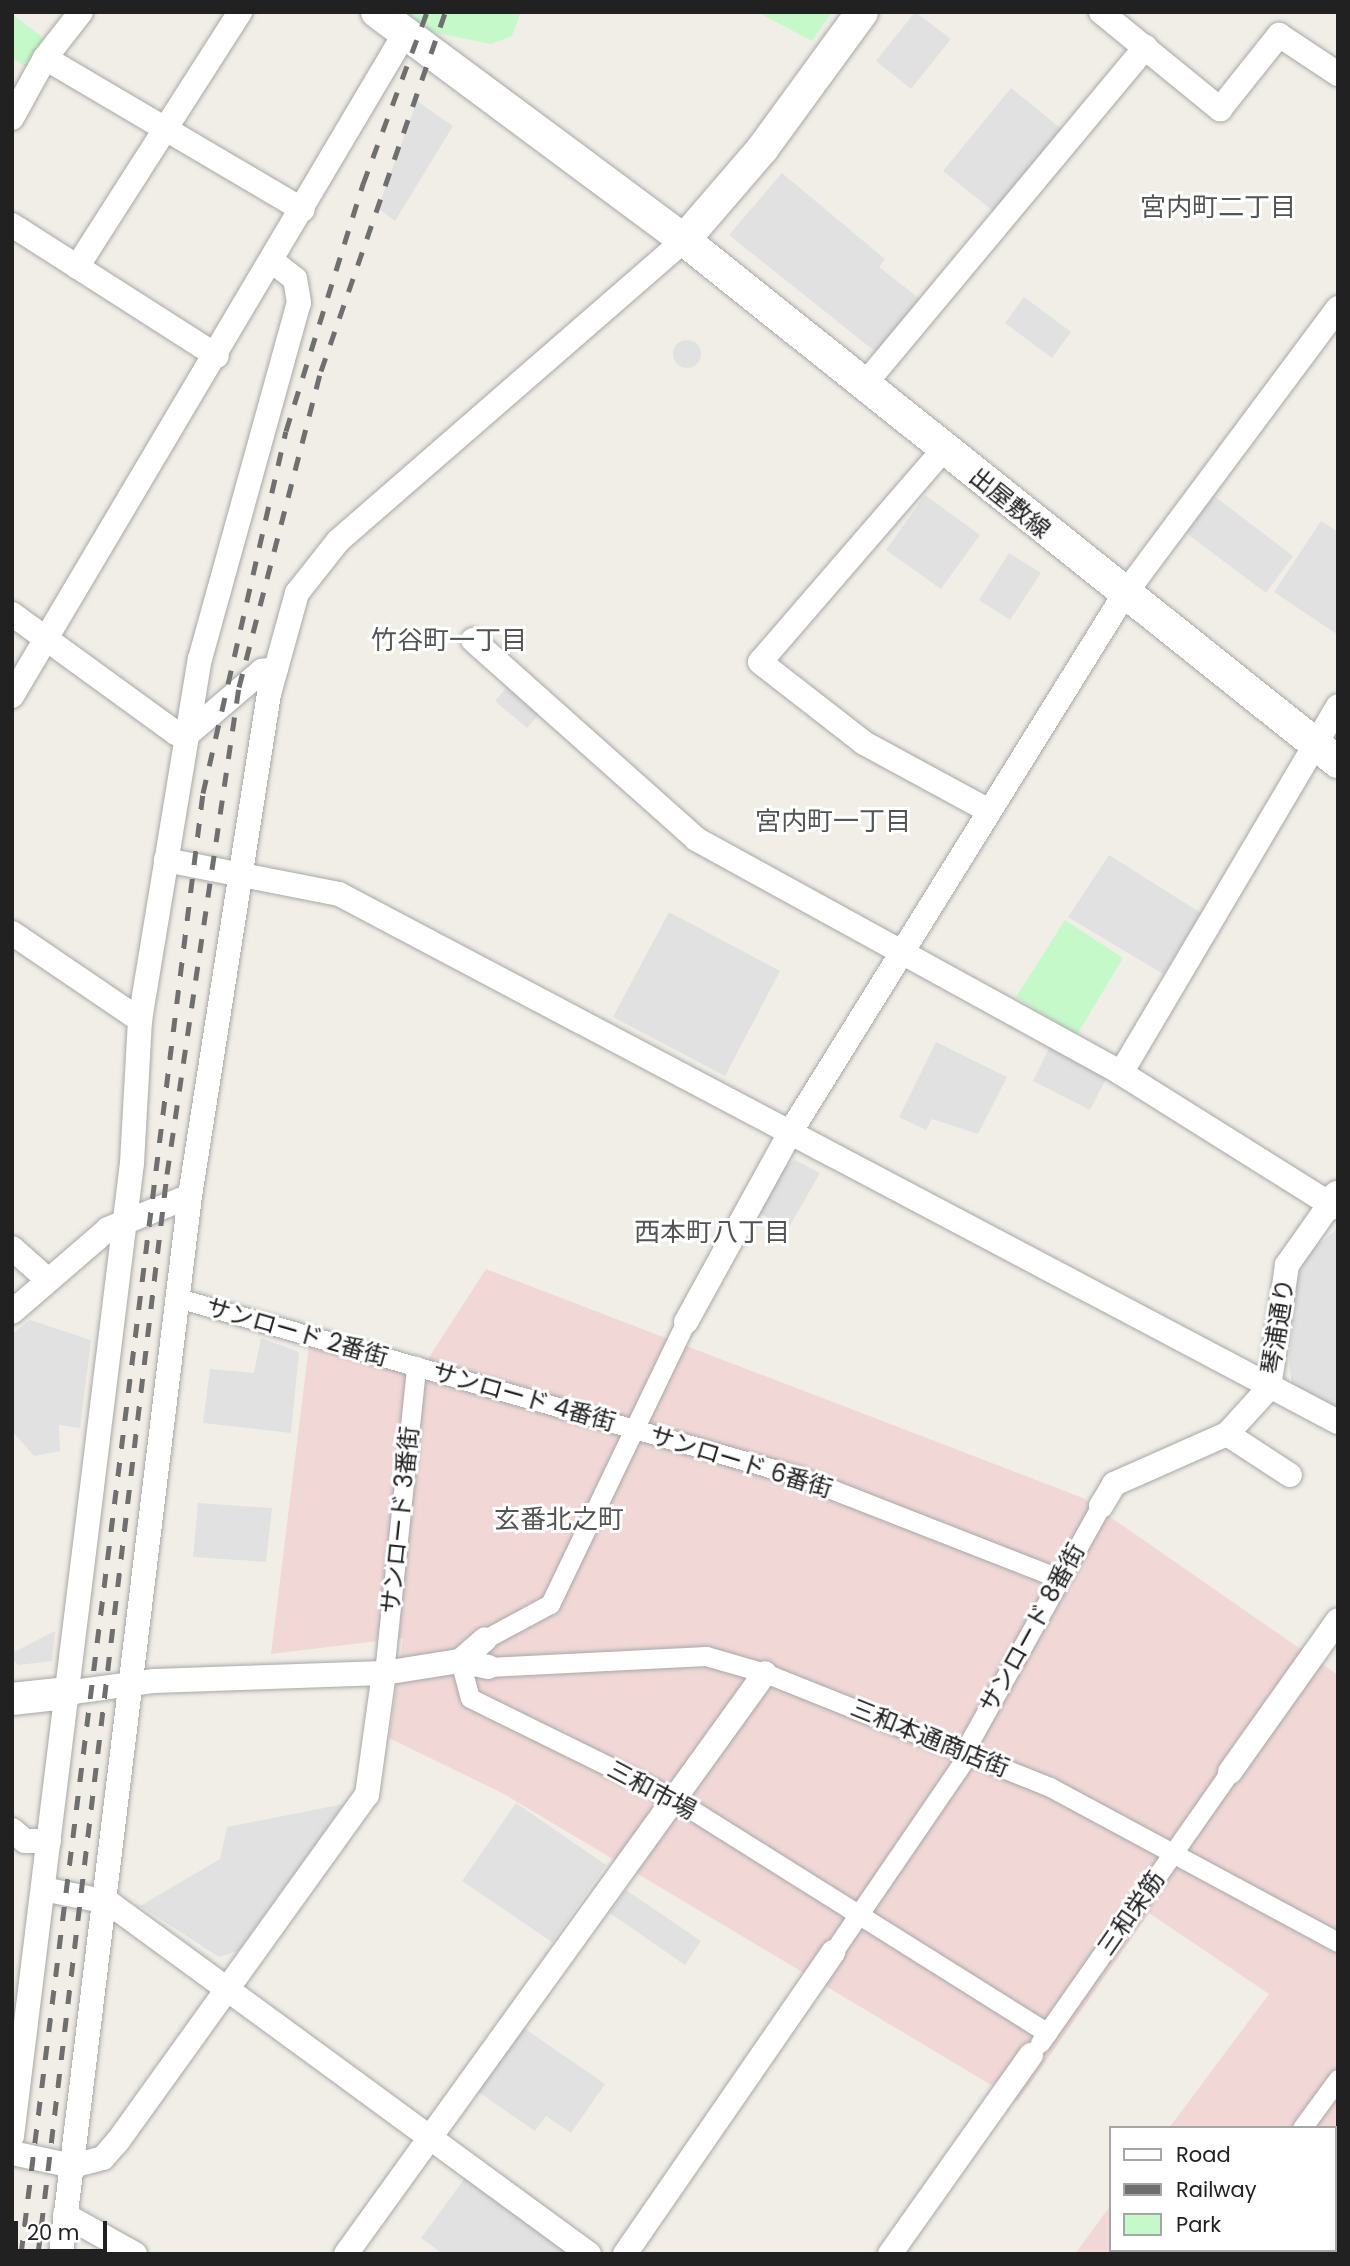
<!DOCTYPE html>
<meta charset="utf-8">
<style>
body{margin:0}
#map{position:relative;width:1350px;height:2266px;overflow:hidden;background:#f1eee7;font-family:Poppins,"Noto Sans JP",sans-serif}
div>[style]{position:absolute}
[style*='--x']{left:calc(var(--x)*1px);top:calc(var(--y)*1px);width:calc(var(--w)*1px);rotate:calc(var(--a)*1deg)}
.commercial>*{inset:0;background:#f1d8d7}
.park>*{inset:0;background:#c6f9ca}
.parking>*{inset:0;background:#e1e1e1}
.round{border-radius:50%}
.roads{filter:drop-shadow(0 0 2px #a8a8a8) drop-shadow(0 0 2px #a8a8a8)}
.pedestrian>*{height:19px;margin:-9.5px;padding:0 9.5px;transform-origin:9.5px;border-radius:9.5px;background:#fff}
.minor>*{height:24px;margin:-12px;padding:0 12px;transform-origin:12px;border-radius:12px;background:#fff}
.tertiary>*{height:32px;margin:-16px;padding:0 16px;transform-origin:16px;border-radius:16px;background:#fff}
.rail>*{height:5px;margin-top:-2.5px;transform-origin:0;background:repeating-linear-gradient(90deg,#6f6f6f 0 14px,transparent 0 28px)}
span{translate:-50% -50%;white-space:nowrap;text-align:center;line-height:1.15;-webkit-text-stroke:6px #fff;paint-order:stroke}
.street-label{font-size:24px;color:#212121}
.neighbourhood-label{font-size:26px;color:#545454}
.frame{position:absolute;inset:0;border:14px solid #212121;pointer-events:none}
.legend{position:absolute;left:1109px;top:2126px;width:228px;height:126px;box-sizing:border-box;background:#fff;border:2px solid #a6a6a6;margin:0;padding:9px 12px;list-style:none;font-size:21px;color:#212121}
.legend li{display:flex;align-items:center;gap:14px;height:35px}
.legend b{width:35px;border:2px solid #a6a6a6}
.scale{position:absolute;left:14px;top:2221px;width:93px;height:32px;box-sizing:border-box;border:4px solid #212121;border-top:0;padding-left:9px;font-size:21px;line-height:24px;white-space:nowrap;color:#212121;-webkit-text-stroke:5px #fff;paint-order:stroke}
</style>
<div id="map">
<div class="commercial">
<i style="clip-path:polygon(486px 1269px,1083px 1498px,1338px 1675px,1338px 2254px,1075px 2254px,1110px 2206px,1110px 2250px,1334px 2250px,1334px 2128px,1169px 2128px,1269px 1994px,1149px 1913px,1018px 2101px,504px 1794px,389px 1738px,403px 1638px,271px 1654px,311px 1329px,426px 1362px)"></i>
</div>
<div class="park">
<i style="clip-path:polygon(406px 12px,521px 12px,512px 36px,491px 44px,432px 32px)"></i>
<i style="clip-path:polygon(757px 12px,832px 12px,812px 41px)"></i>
<i style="clip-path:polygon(12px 14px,45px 39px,26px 67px,12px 58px)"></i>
<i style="clip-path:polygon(1065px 920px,1123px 958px,1077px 1035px,1016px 997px)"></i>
</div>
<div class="parking">
<i style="clip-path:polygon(915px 12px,951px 39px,911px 89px,876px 61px)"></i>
<i style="clip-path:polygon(1011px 88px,1064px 131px,997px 214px,943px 171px)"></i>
<i style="clip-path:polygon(417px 101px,453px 126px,395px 221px,378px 208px)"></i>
<i style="clip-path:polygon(782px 173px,885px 259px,879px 267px,925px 303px,882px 357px,729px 235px)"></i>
<i style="clip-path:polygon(1024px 297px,1071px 332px,1052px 358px,1005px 323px)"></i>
<i class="round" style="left:673px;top:340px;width:28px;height:28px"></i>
<i style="clip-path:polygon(925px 495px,980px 535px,941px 589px,886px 550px)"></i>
<i style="clip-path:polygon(1214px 496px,1293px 556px,1266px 593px,1186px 533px)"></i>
<i style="clip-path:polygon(1321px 521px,1338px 532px,1338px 635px,1274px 592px)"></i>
<i style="clip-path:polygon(1009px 553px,1041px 573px,1010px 620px,979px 600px)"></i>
<i style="clip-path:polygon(511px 682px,543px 710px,527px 728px,495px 701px)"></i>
<i style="clip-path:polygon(1109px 855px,1201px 913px,1163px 974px,1068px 917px)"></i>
<i style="clip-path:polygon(669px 912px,780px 971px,725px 1076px,613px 1017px)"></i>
<i style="clip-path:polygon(936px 1042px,1007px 1077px,978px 1134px,932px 1119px,926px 1130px,899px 1117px)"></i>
<i style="clip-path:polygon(1052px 1042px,1110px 1071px,1090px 1110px,1033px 1081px)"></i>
<i style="clip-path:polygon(795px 1160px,820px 1173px,788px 1229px,759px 1213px,784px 1167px)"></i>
<i style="clip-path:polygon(1338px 1228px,1338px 1407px,1292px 1384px,1289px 1363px,1298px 1275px,1310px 1252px)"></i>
<i style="clip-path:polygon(30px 1320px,91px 1340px,80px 1428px,59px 1425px,60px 1451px,34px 1456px,12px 1431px,12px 1334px)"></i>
<i style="clip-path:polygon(261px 1338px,299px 1352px,291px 1433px,203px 1423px,210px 1369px,254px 1373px)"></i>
<i style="clip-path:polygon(198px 1503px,272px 1508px,266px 1562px,193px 1557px)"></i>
<i style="clip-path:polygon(55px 1631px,52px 1661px,19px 1665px,12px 1660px,12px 1653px)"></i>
<i style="clip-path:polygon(516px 1803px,606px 1865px,552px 1942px,462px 1881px)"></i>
<i style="clip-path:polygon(344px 1804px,238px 1951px,219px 1957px,140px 1906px,220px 1859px,227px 1827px)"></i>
<i style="clip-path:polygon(626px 1890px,701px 1941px,685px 1965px,610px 1913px)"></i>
<i style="clip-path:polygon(521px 2026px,605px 2084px,571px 2133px,546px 2116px,535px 2131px,477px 2091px)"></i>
<i style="clip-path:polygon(465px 2178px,569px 2254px,443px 2254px,421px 2238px)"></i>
</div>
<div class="roads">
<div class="pedestrian">
<i style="--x:178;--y:1298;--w:645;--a:16.02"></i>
<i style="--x:798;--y:1476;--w:279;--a:21.4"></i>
<i style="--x:485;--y:1639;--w:74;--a:-28.3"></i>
<i style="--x:550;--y:1604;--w:313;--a:-64.3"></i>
<i style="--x:460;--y:1661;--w:38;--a:75"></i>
<i style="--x:470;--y:1698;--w:226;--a:26.2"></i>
<i style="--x:673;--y:1798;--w:442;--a:32.1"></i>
<i style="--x:488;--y:1667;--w:218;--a:-2.9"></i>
<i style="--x:706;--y:1656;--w:61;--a:16.1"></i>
<i style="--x:765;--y:1673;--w:307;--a:21.8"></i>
<i style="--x:1050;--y:1787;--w:327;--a:28.3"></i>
<i style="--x:384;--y:1673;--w:309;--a:-84"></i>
<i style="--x:965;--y:1750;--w:279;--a:-60.9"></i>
<i style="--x:833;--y:1952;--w:242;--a:-55.6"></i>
<i style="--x:1040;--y:2043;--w:331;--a:-55"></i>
<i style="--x:1302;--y:2128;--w:61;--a:-53.7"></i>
<i style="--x:1210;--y:2254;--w:4;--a:-63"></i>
</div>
<div class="minor">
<i style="--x:1101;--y:12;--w:154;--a:39.2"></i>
<i style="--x:1220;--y:109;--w:95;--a:-51.4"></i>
<i style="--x:1279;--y:35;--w:71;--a:33.5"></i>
<i style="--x:45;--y:58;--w:299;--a:30.5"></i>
<i style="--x:12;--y:118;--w:68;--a:-61.2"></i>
<i style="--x:45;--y:58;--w:58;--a:-52"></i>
<i style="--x:12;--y:225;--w:243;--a:32.6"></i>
<i style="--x:77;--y:267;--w:303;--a:-57.4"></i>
<i style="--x:864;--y:385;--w:440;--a:-50.2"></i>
<i style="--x:944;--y:449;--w:281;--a:130.8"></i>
<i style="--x:760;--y:662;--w:132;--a:37.9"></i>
<i style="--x:864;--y:743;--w:142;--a:28.5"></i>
<i style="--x:12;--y:614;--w:203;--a:36"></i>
<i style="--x:176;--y:733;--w:11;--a:10"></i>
<i style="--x:187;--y:735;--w:99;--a:-40.5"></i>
<i style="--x:262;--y:671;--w:14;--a:-8"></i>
<i style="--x:473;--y:640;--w:299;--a:41.7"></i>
<i style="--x:696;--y:839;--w:485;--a:28.8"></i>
<i style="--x:1121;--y:1073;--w:247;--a:32.1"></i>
<i style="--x:1330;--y:1204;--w:75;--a:125.2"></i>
<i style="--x:1287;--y:1265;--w:124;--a:98.3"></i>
<i style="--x:12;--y:696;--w:771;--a:-59.34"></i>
<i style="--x:166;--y:860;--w:176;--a:11.1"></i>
<i style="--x:339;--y:894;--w:1130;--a:27.86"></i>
<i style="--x:12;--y:933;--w:155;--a:34.2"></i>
<i style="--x:1121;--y:1073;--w:426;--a:-59.4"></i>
<i style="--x:12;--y:1248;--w:47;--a:41.5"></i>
<i style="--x:12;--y:1312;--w:127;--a:-40.8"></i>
<i style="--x:108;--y:1229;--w:88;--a:-21.9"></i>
<i style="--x:686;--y:1322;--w:218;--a:-61.2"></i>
<i style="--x:791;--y:1131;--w:631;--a:-58.15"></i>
<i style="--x:1124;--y:595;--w:358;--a:-53.3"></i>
<i style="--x:1227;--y:1434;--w:75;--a:33.1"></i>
<i style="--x:1101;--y:1506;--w:26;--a:-59"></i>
<i style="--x:1114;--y:1484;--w:124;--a:-23.9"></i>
<i style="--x:1227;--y:1434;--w:62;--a:-47.6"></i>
<i style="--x:460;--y:1661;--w:33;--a:-41"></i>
<i style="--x:66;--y:1693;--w:89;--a:-7.8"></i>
<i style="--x:154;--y:1681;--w:230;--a:-2"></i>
<i style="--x:384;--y:1673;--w:77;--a:-9"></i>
<i style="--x:460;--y:1661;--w:29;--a:12"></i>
<i style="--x:1230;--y:1772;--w:186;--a:-54.6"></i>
<i style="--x:12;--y:1830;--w:17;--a:40"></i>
<i style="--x:25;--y:1841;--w:24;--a:0"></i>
<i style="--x:43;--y:1889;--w:66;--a:11.3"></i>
<i style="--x:108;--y:1902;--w:596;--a:36.2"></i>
<i style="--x:12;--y:2136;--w:980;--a:-82.97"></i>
<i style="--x:132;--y:1163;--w:143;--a:-86.8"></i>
<i style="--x:140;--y:1020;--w:366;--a:-80.6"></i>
<i style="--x:200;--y:659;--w:370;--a:-74.5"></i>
<i style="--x:299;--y:303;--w:24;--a:-99"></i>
<i style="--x:295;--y:279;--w:28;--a:-142"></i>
<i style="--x:12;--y:2153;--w:62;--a:12"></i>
<i style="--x:73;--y:2166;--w:31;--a:-15"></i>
<i style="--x:103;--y:2158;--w:23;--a:-49"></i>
<i style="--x:118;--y:2141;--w:426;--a:-54.3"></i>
<i style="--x:367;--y:1795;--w:123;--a:-82.1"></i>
<i style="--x:65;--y:2215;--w:80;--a:29.1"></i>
<i style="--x:61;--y:2254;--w:1066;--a:-83.05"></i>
<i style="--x:190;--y:1196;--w:508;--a:-81.06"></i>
<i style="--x:269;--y:694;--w:105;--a:-74.5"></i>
<i style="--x:297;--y:593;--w:66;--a:-51.7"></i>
<i style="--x:338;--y:541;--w:459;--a:-41"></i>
<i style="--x:346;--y:2254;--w:716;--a:-54.2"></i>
<i style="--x:625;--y:2254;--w:367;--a:-55.4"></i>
<i style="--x:890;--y:2254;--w:244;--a:-54.7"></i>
</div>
<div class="tertiary">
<i style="--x:377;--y:12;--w:382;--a:36.6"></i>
<i style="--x:684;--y:240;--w:837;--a:38.6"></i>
<i style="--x:684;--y:240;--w:121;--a:-49.3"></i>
<i style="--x:763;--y:148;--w:168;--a:-53.9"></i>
<i style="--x:1330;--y:1204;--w:11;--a:-41"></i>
<i style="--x:12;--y:1699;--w:54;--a:-6.3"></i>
</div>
</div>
<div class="rail">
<i style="--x:21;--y:2254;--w:1472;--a:-82.9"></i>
<i style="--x:203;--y:793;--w:371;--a:-77.1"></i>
<i style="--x:286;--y:431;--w:259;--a:-72.7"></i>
<i style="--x:363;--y:184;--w:184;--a:-69.6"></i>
<i style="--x:38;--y:2254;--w:1088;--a:-83.19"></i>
<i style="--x:167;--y:1174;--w:492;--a:-81.6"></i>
<i style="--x:239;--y:687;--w:326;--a:-75.5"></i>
<i style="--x:321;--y:371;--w:380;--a:-70.9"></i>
</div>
<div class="street-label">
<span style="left:1010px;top:503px;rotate:39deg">出屋敷線</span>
<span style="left:1278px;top:1326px;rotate:-81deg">琴浦通り</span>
<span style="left:297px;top:1332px;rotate:16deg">サンロード 2番街</span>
<span style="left:524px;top:1397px;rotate:16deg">サンロード 4番街</span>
<span style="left:741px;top:1462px;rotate:17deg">サンロード 6番街</span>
<span style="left:400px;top:1520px;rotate:-84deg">サンロード 3番街</span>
<span style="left:1032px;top:1628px;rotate:-61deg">サンロード 8番街</span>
<span style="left:930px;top:1738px;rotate:22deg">三和本通商店街</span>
<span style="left:652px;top:1790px;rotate:28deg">三和市場</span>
<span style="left:1131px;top:1913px;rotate:-55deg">三和栄筋</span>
</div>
<div class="neighbourhood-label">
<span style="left:1218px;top:208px">宮内町二丁目</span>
<span style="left:449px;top:641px">竹谷町一丁目</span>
<span style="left:833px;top:822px">宮内町一丁目</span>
<span style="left:712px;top:1233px">西本町八丁目</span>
<span style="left:559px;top:1520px">玄番北之町</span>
</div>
<div class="frame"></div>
<ul class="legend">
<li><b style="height:9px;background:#fff"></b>Road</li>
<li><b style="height:9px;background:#6f6f6f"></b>Railway</li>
<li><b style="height:19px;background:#c6f9ca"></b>Park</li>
</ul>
<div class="scale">20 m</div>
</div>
